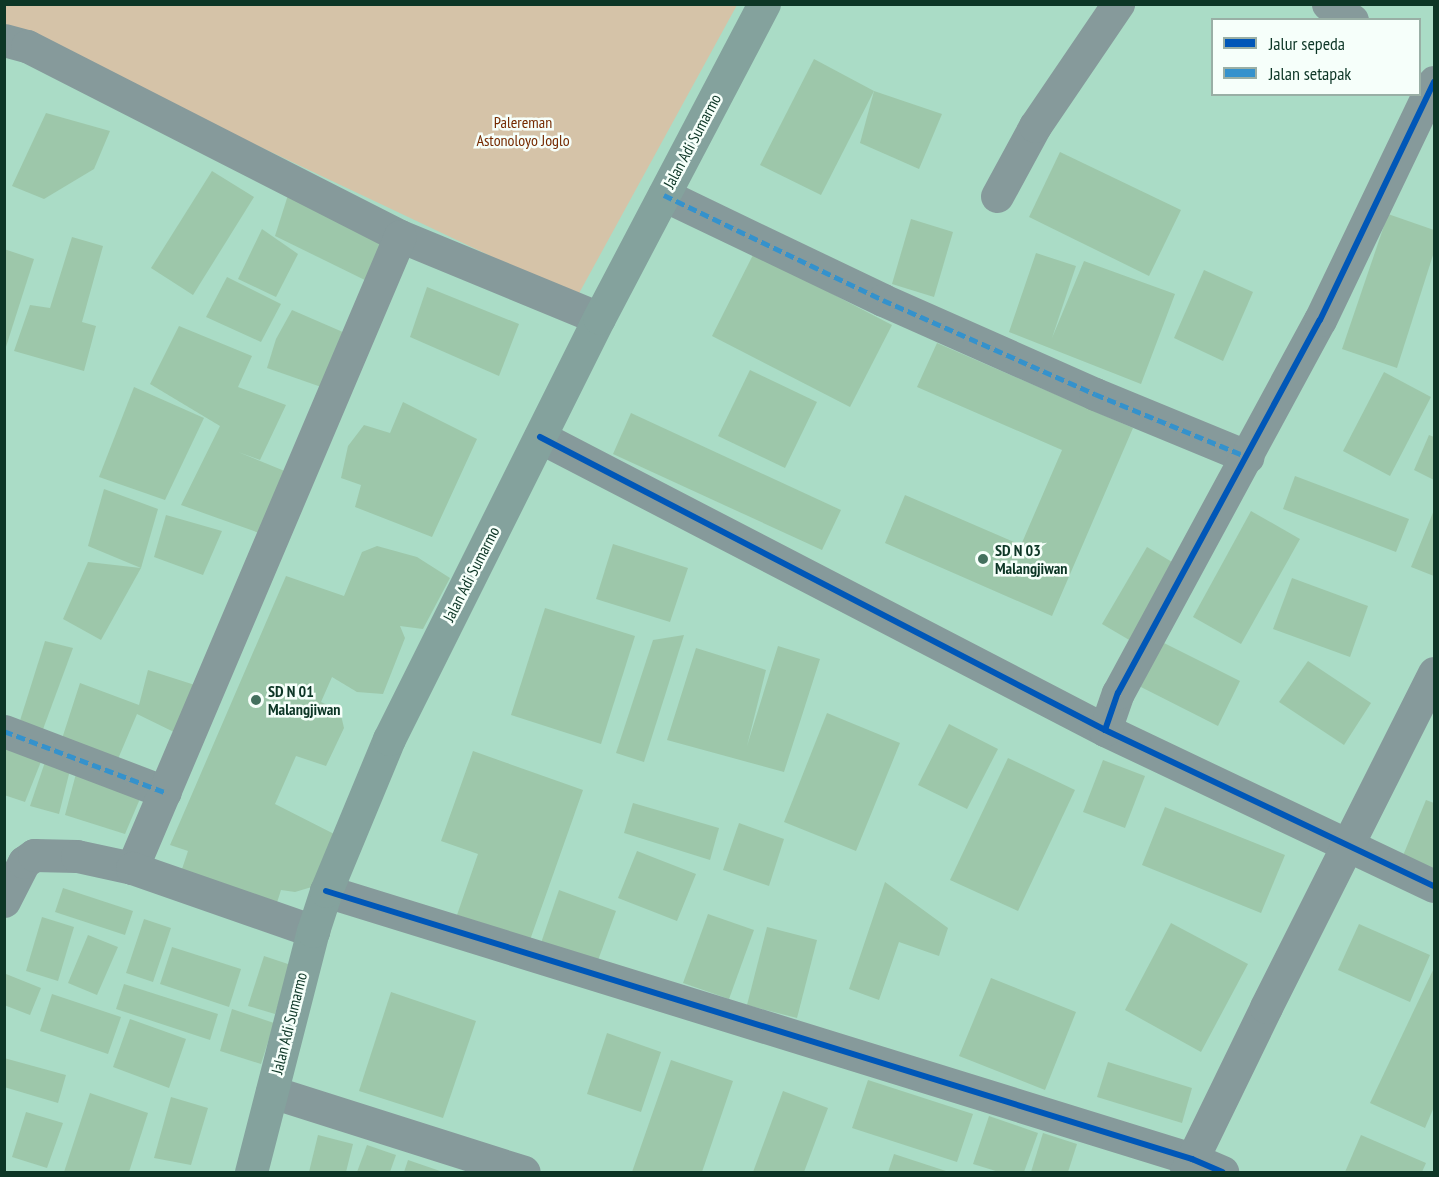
<!DOCTYPE html>
<style>
body{margin:0}
#map{position:relative;width:1439px;height:1177px;overflow:hidden;background:#aadcc6;font-family:"PT Sans Narrow",sans-serif}
div>[style]{position:absolute}
[style*='--x']{left:calc(var(--x)*1px);top:calc(var(--y)*1px);width:calc(var(--w)*1px);rotate:calc(var(--a)*1deg)}
.green>*{inset:0;background:#d5c3a8}
.building>*{inset:0;background:#9dc7aa}
.street>*{height:33px;margin:-16.5px;padding:0 16.5px;transform-origin:16.5px;border-radius:16.5px;background:#869a9b}
.secondary>*{height:33px;margin:-16.5px;padding:0 16.5px;transform-origin:16.5px;border-radius:16.5px;background:#84a29d}
.quiet>*{height:4.5px;margin-top:-2.25px;transform-origin:0;background:repeating-linear-gradient(90deg,#3592cc 0 9px,transparent 0 13.5px)}
.cycleway>*{height:6px;margin:-3px;padding:0 3px;transform-origin:3px;border-radius:3px;background:#0057b8}
.dots>*{width:16px;height:16px;translate:-50% -50%;box-sizing:border-box;border:3px solid #f6fffa;border-radius:50%}
span{translate:-50% -50%;white-space:nowrap;text-align:center;line-height:1.15;-webkit-text-stroke:5px #f6fffa;paint-order:stroke}
.park-label{font-size:16px;color:#752a00}
.street-label{font-size:16px;color:#0d3626}
.poi-label{font-size:16px;color:#0d3626;font-weight:700}
.left{translate:0 -50%;text-align:left}
.frame{position:absolute;inset:0;border:6px solid #0d3626;pointer-events:none}
.legend{position:absolute;left:1211px;top:18px;width:210px;height:78px;box-sizing:border-box;background:#f6fffa;border:2px solid #99afa5;margin:0;padding:8px 10px;list-style:none;font-size:18px;color:#0d3626}
.legend li{display:flex;align-items:center;gap:12px;height:30px}
.legend b{width:30px;border:2px solid #99afa5}
</style>
<div id="map">
<div class="green">
<i style="clip-path:polygon(5px 4px,737px 5px,577px 297px,5px 26px)"></i>
</div>
<div class="building">
<i style="clip-path:polygon(814px 59px,874px 91px,821px 195px,760px 165px)"></i>
<i style="clip-path:polygon(874px 91px,942px 114px,919px 169px,860px 143px)"></i>
<i style="clip-path:polygon(46px 113px,110px 131px,94px 169px,44px 199px,12px 186px)"></i>
<i style="clip-path:polygon(1060px 152px,1181px 210px,1149px 276px,1029px 217px)"></i>
<i style="clip-path:polygon(212px 171px,254px 197px,193px 295px,151px 268px)"></i>
<i style="clip-path:polygon(289px 192px,390px 238px,373px 284px,275px 236px)"></i>
<i style="clip-path:polygon(1388px 214px,1434px 230px,1434px 252px,1397px 368px,1342px 349px)"></i>
<i style="clip-path:polygon(911px 219px,953px 232px,934px 297px,892px 284px)"></i>
<i style="clip-path:polygon(262px 229px,298px 254px,276px 297px,238px 279px)"></i>
<i style="clip-path:polygon(72px 237px,103px 246px,82px 322px,96px 326px,84px 371px,14px 351px,30px 305px,50px 308px)"></i>
<i style="clip-path:polygon(4px 249px,34px 259px,5px 350px,4px 350px)"></i>
<i style="clip-path:polygon(754px 253px,892px 325px,850px 407px,712px 336px)"></i>
<i style="clip-path:polygon(1036px 253px,1076px 266px,1052px 338px,1084px 261px,1175px 294px,1141px 384px,1009px 332px)"></i>
<i style="clip-path:polygon(1204px 270px,1253px 292px,1223px 361px,1174px 338px)"></i>
<i style="clip-path:polygon(227px 277px,281px 304px,261px 342px,206px 317px)"></i>
<i style="clip-path:polygon(427px 287px,519px 324px,499px 376px,410px 337px)"></i>
<i style="clip-path:polygon(292px 310px,352px 336px,327px 389px,267px 368px,276px 339px)"></i>
<i style="clip-path:polygon(179px 326px,252px 356px,238px 387px,286px 405px,260px 460px,238px 452px,287px 472px,262px 534px,181px 505px,220px 426px,150px 384px)"></i>
<i style="clip-path:polygon(937px 343px,1133px 428px,1052px 616px,885px 543px,905px 495px,1021px 545px,1062px 450px,917px 387px)"></i>
<i style="clip-path:polygon(750px 370px,817px 402px,785px 468px,718px 436px)"></i>
<i style="clip-path:polygon(1384px 372px,1431px 397px,1390px 476px,1343px 451px)"></i>
<i style="clip-path:polygon(134px 387px,204px 418px,165px 500px,99px 477px)"></i>
<i style="clip-path:polygon(403px 402px,477px 439px,432px 537px,355px 507px,361px 485px,341px 478px,348px 446px,364px 425px,390px 433px)"></i>
<i style="clip-path:polygon(631px 413px,841px 510px,822px 550px,613px 454px)"></i>
<i style="clip-path:polygon(1429px 435px,1434px 437px,1434px 480px,1414px 470px)"></i>
<i style="clip-path:polygon(1295px 476px,1409px 519px,1396px 552px,1283px 509px)"></i>
<i style="clip-path:polygon(104px 489px,158px 509px,141px 568px,88px 546px)"></i>
<i style="clip-path:polygon(1434px 510px,1434px 576px,1411px 567px)"></i>
<i style="clip-path:polygon(1251px 511px,1300px 539px,1241px 644px,1193px 617px)"></i>
<i style="clip-path:polygon(166px 515px,222px 531px,203px 575px,154px 557px)"></i>
<i style="clip-path:polygon(613px 544px,688px 568px,670px 622px,596px 599px)"></i>
<i style="clip-path:polygon(377px 546px,417px 557px,450px 578px,423px 629px,400px 626px,405px 638px,383px 694px,357px 692px,332px 677px,321px 702px,340px 711px,344px 728px,326px 766px,296px 756px,275px 804px,340px 837px,315px 886px,295px 892px,281px 890px,275px 909px,180px 875px,188px 851px,170px 845px,286px 576px,344px 596px,362px 552px)"></i>
<i style="clip-path:polygon(1147px 547px,1177px 565px,1131px 641px,1102px 624px)"></i>
<i style="clip-path:polygon(88px 562px,141px 568px,101px 640px,63px 619px)"></i>
<i style="clip-path:polygon(1292px 578px,1368px 606px,1350px 657px,1273px 629px)"></i>
<i style="clip-path:polygon(545px 608px,635px 636px,601px 744px,511px 715px)"></i>
<i style="clip-path:polygon(684px 635px,644px 762px,616px 753px,653px 640px)"></i>
<i style="clip-path:polygon(1158px 640px,1240px 681px,1218px 726px,1137px 685px)"></i>
<i style="clip-path:polygon(45px 641px,73px 648px,42px 732px,18px 727px)"></i>
<i style="clip-path:polygon(778px 646px,820px 659px,784px 772px,667px 740px,696px 648px,766px 670px,747px 746px)"></i>
<i style="clip-path:polygon(1308px 661px,1371px 703px,1344px 745px,1279px 702px)"></i>
<i style="clip-path:polygon(148px 670px,198px 686px,178px 734px,137px 714px,115px 766px,59px 748px,80px 683px,139px 705px)"></i>
<i style="clip-path:polygon(827px 713px,900px 743px,856px 851px,784px 822px)"></i>
<i style="clip-path:polygon(949px 724px,998px 749px,967px 809px,918px 785px)"></i>
<i style="clip-path:polygon(4px 745px,42px 759px,25px 802px,4px 795px)"></i>
<i style="clip-path:polygon(473px 751px,583px 790px,530px 940px,457px 915px,478px 854px,441px 841px)"></i>
<i style="clip-path:polygon(1008px 758px,1075px 790px,1018px 911px,950px 880px)"></i>
<i style="clip-path:polygon(1103px 760px,1145px 776px,1125px 828px,1083px 812px)"></i>
<i style="clip-path:polygon(45px 762px,70px 770px,59px 814px,30px 806px)"></i>
<i style="clip-path:polygon(77px 770px,142px 794px,125px 834px,65px 815px)"></i>
<i style="clip-path:polygon(1426px 800px,1434px 803px,1434px 872px,1402px 858px)"></i>
<i style="clip-path:polygon(633px 803px,719px 828px,710px 860px,624px 833px)"></i>
<i style="clip-path:polygon(1165px 807px,1285px 855px,1261px 913px,1142px 865px)"></i>
<i style="clip-path:polygon(739px 823px,784px 839px,769px 886px,723px 870px)"></i>
<i style="clip-path:polygon(637px 851px,696px 874px,677px 921px,618px 898px)"></i>
<i style="clip-path:polygon(885px 882px,948px 928px,939px 956px,899px 942px,879px 1000px,849px 989px)"></i>
<i style="clip-path:polygon(63px 888px,133px 911px,125px 935px,55px 912px)"></i>
<i style="clip-path:polygon(559px 890px,616px 911px,597px 963px,541px 943px)"></i>
<i style="clip-path:polygon(708px 914px,754px 930px,729px 999px,683px 983px)"></i>
<i style="clip-path:polygon(42px 917px,74px 927px,58px 981px,26px 971px)"></i>
<i style="clip-path:polygon(144px 919px,171px 928px,153px 982px,126px 973px)"></i>
<i style="clip-path:polygon(1171px 923px,1248px 964px,1201px 1052px,1125px 1010px)"></i>
<i style="clip-path:polygon(1359px 924px,1430px 955px,1410px 1002px,1338px 970px)"></i>
<i style="clip-path:polygon(767px 927px,817px 940px,797px 1018px,747px 1005px)"></i>
<i style="clip-path:polygon(88px 935px,118px 947px,97px 995px,68px 983px)"></i>
<i style="clip-path:polygon(172px 947px,241px 969px,229px 1007px,160px 984px)"></i>
<i style="clip-path:polygon(264px 956px,291px 965px,275px 1014px,248px 1006px)"></i>
<i style="clip-path:polygon(1434px 968px,1434px 1107px,1425px 1128px,1370px 1103px)"></i>
<i style="clip-path:polygon(6px 974px,41px 988px,30px 1015px,4px 1005px)"></i>
<i style="clip-path:polygon(991px 978px,1076px 1012px,1045px 1090px,959px 1056px)"></i>
<i style="clip-path:polygon(124px 984px,218px 1014px,210px 1040px,116px 1009px)"></i>
<i style="clip-path:polygon(391px 992px,476px 1021px,443px 1118px,359px 1091px)"></i>
<i style="clip-path:polygon(52px 994px,121px 1017px,108px 1054px,40px 1031px)"></i>
<i style="clip-path:polygon(232px 1009px,274px 1023px,261px 1064px,220px 1051px)"></i>
<i style="clip-path:polygon(130px 1019px,186px 1039px,169px 1088px,113px 1067px)"></i>
<i style="clip-path:polygon(607px 1033px,661px 1052px,641px 1112px,587px 1094px)"></i>
<i style="clip-path:polygon(4px 1058px,66px 1075px,58px 1103px,4px 1087px)"></i>
<i style="clip-path:polygon(671px 1060px,733px 1081px,702px 1172px,632px 1172px)"></i>
<i style="clip-path:polygon(1108px 1062px,1192px 1088px,1182px 1123px,1097px 1097px)"></i>
<i style="clip-path:polygon(868px 1080px,973px 1114px,957px 1162px,852px 1128px)"></i>
<i style="clip-path:polygon(783px 1091px,828px 1108px,804px 1172px,753px 1172px)"></i>
<i style="clip-path:polygon(90px 1093px,148px 1113px,129px 1172px,64px 1172px)"></i>
<i style="clip-path:polygon(171px 1097px,208px 1108px,191px 1165px,154px 1158px)"></i>
<i style="clip-path:polygon(26px 1112px,63px 1123px,47px 1168px,12px 1157px)"></i>
<i style="clip-path:polygon(989px 1116px,1038px 1133px,1024px 1172px,999px 1172px,973px 1164px)"></i>
<i style="clip-path:polygon(1043px 1133px,1077px 1144px,1068px 1172px,1031px 1172px)"></i>
<i style="clip-path:polygon(318px 1135px,353px 1144px,346px 1172px,309px 1172px)"></i>
<i style="clip-path:polygon(1361px 1135px,1426px 1163px,1422px 1172px,1345px 1172px)"></i>
<i style="clip-path:polygon(367px 1145px,396px 1155px,390px 1172px,357px 1172px)"></i>
<i style="clip-path:polygon(894px 1154px,949px 1172px,888px 1172px)"></i>
<i style="clip-path:polygon(408px 1160px,443px 1172px,404px 1172px)"></i>
</div>
<div class="street">
<i style="--x:1328;--y:4;--w:29;--a:34"></i>
<i style="--x:4;--y:40;--w:24;--a:15"></i>
<i style="--x:27;--y:46;--w:419;--a:27"></i>
<i style="--x:400;--y:236;--w:215;--a:22.4"></i>
<i style="--x:664;--y:195;--w:243;--a:25.6"></i>
<i style="--x:883;--y:300;--w:232;--a:23.9"></i>
<i style="--x:1095;--y:394;--w:165;--a:22.4"></i>
<i style="--x:997;--y:196;--w:80;--a:-61.5"></i>
<i style="--x:1035;--y:126;--w:148;--a:-55.8"></i>
<i style="--x:540;--y:437;--w:636;--a:27.41"></i>
<i style="--x:1105;--y:730;--w:364;--a:25.4"></i>
<i style="--x:1105;--y:730;--w:39;--a:-71"></i>
<i style="--x:1118;--y:693;--w:424;--a:-61.6"></i>
<i style="--x:1320;--y:320;--w:264;--a:-64.4"></i>
<i style="--x:4;--y:731;--w:172;--a:20.8"></i>
<i style="--x:132;--y:868;--w:686;--a:-67.02"></i>
<i style="--x:326;--y:891;--w:907;--a:17.2"></i>
<i style="--x:1192;--y:1159;--w:33;--a:23"></i>
<i style="--x:4;--y:901;--w:44;--a:-62.9"></i>
<i style="--x:24;--y:862;--w:12;--a:-35"></i>
<i style="--x:34;--y:855;--w:43;--a:1.3"></i>
<i style="--x:77;--y:856;--w:56;--a:12.3"></i>
<i style="--x:132;--y:868;--w:192;--a:19.2"></i>
<i style="--x:272;--y:1092;--w:264;--a:17.6"></i>
<i style="--x:1186;--y:1172;--w:183;--a:-64.1"></i>
<i style="--x:1266;--y:1007;--w:374;--a:-63.3"></i>
</div>
<div class="secondary">
<i style="--x:251;--y:1172;--w:249;--a:-75.6"></i>
<i style="--x:313;--y:931;--w:42;--a:-72"></i>
<i style="--x:326;--y:891;--w:165;--a:-67.5"></i>
<i style="--x:389;--y:739;--w:470;--a:-63.5"></i>
<i style="--x:599;--y:318;--w:355;--a:-62.3"></i>
</div>
<div class="quiet">
<i style="--x:664;--y:195;--w:243;--a:25.6"></i>
<i style="--x:883;--y:300;--w:232;--a:23.9"></i>
<i style="--x:1095;--y:394;--w:165;--a:22.4"></i>
<i style="--x:4;--y:731;--w:172;--a:20.8"></i>
</div>
<div class="cycleway">
<i style="--x:540;--y:437;--w:636;--a:27.41"></i>
<i style="--x:1105;--y:730;--w:364;--a:25.4"></i>
<i style="--x:1105;--y:730;--w:39;--a:-71"></i>
<i style="--x:1118;--y:693;--w:424;--a:-61.6"></i>
<i style="--x:1320;--y:320;--w:264;--a:-64.4"></i>
<i style="--x:326;--y:891;--w:907;--a:17.2"></i>
<i style="--x:1192;--y:1159;--w:33;--a:23"></i>
</div>
<div class="dots">
<i style="left:983px;top:559px;background:#44705e"></i>
<i style="left:256px;top:700px;background:#44705e"></i>
</div>
<div class="park-label">
<span style="left:523px;top:131px">Palereman<br>Astonoloyo Joglo</span>
</div>
<div class="street-label">
<span style="left:692px;top:141px;rotate:-62deg">Jalan Adi Sumarmo</span>
<span style="left:471px;top:574px;rotate:-63deg">Jalan Adi Sumarmo</span>
<span style="left:289px;top:1023px;rotate:-76deg">Jalan Adi Sumarmo</span>
</div>
<div class="poi-label">
<span class="left" style="left:995px;top:559px">SD N 03<br>Malangjiwan</span>
<span class="left" style="left:268px;top:700px">SD N 01<br>Malangjiwan</span>
</div>
<div class="frame"></div>
<ul class="legend">
<li><b style="height:8px;background:#0057b8"></b>Jalur sepeda</li>
<li><b style="height:8px;background:#3592cc"></b>Jalan setapak</li>
</ul>
</div>
